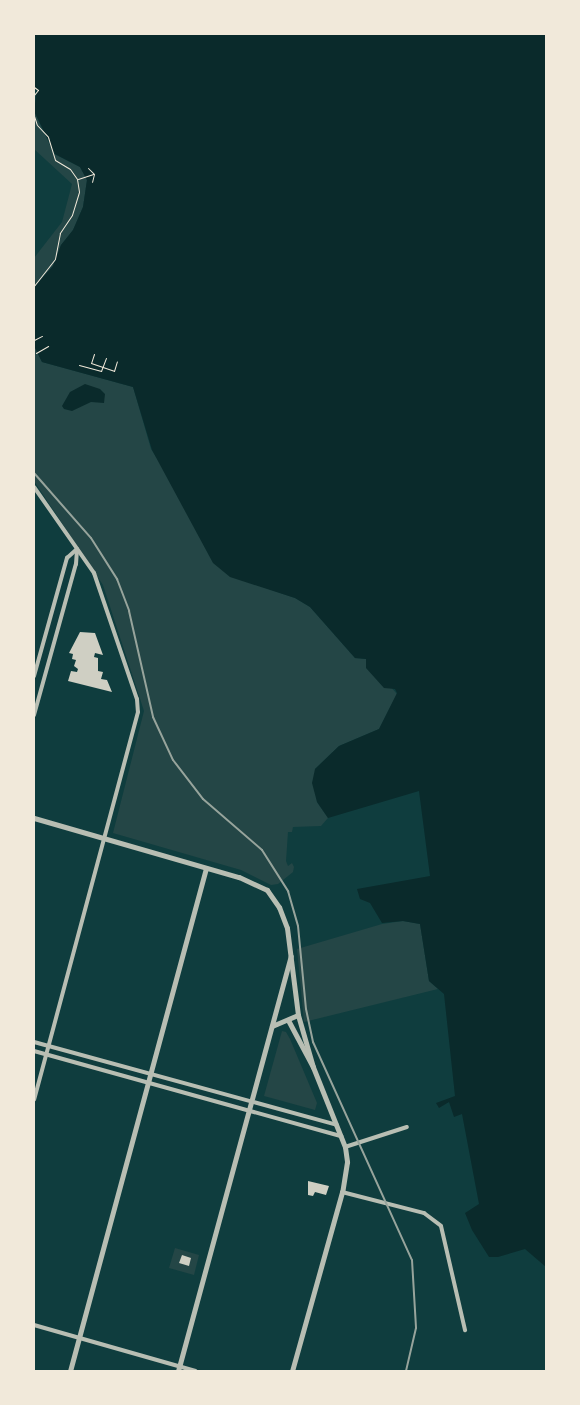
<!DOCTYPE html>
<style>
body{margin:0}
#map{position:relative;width:580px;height:1405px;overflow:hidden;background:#0f3d3e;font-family:"Fira Sans",sans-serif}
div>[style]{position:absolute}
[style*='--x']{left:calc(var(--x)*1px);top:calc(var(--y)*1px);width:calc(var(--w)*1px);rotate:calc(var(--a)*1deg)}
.green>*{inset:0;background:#244646}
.water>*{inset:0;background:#0a2a2b}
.building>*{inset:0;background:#cfcfc3}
.path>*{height:1px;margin:-0.5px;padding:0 0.5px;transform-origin:0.5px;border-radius:0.5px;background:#f1e9da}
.minor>*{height:4px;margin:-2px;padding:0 2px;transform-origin:2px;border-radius:2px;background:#b8beb3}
.tertiary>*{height:5px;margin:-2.5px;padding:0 2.5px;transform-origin:2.5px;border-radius:2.5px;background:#b8beb3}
.rail>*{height:2px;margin:-1px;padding:0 1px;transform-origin:1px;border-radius:1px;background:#97a49c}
span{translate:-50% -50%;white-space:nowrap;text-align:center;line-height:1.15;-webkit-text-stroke:4px #f1e9da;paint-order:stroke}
.frame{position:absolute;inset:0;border:35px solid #f1e9da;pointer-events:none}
</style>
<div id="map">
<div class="green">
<i style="clip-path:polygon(34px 111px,54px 154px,80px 167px,87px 180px,83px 207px,73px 230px,61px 245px,53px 266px,34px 287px,34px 258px,62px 222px,72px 184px,34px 149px)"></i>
<i style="clip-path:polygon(34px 345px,42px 362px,133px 387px,151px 449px,236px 578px,295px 598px,310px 607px,355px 658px,366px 659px,397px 694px,379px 729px,339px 746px,315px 769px,317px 802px,328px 818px,321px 826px,293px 827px,292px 832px,288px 832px,286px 861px,288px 866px,292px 863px,294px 867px,293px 872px,278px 884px,271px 885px,241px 870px,113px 833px,144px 711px,103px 585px,34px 481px)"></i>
<i style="clip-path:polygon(403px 921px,420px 924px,429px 981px,438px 989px,304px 1022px,297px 949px,382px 924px)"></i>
<i style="clip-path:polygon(282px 1031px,286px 1032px,290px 1039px,317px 1103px,315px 1110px,264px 1096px)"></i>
<i style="clip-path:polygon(175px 1248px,199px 1255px,194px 1275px,169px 1268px)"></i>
</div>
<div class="water">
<i style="clip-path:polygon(34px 34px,546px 34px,546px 1267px,525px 1249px,498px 1257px,489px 1257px,472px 1230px,465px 1213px,479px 1204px,462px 1114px,454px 1117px,449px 1102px,439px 1108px,436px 1103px,455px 1096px,444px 994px,429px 981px,420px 924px,403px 921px,382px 923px,370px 903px,360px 899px,357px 889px,430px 876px,419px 791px,328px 818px,317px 802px,312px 783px,315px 769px,339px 746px,379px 729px,397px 693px,395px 689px,384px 688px,366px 668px,366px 659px,355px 658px,310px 607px,295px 598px,230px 577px,213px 563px,152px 450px,133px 387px,42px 362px,35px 348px,34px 287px,53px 266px,61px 245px,73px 230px,83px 207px,87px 180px,80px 167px,55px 154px,34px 111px,37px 90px,34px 87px)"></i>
<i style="clip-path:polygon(85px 384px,100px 389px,105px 394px,104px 403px,91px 402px,72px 411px,64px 409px,62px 406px,70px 392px)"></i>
</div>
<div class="building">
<i style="clip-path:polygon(80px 632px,95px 633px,103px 655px,95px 653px,94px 657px,98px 658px,98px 671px,103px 672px,101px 679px,107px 680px,112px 692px,68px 681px,71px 671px,77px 672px,78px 669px,74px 666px,76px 660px,72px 659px,73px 654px,69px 653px)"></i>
<i style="clip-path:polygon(308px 1181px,329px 1186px,326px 1195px,315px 1192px,313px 1196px,308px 1195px)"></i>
<i style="clip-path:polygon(182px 1255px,191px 1258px,189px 1266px,179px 1263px)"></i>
</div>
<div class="path">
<i style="--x:34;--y:87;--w:5;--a:37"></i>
<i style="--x:38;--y:90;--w:6;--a:129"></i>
<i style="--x:34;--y:116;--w:9;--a:72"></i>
<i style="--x:37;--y:125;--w:16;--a:47"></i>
<i style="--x:48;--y:137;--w:24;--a:73"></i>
<i style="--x:55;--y:160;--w:17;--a:31"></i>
<i style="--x:70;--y:169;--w:12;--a:55"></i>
<i style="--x:77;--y:179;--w:13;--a:81"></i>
<i style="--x:79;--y:192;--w:24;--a:107"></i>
<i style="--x:72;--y:215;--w:22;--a:124"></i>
<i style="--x:60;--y:233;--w:26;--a:101"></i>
<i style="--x:55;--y:259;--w:34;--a:128"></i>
<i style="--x:88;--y:168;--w:8;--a:45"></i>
<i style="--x:94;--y:174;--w:8;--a:104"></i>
<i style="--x:78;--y:179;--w:16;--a:-18"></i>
<i style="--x:34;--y:340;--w:9;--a:-27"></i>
<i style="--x:36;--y:353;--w:14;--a:-30"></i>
<i style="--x:94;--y:354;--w:9;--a:108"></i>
<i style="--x:91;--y:363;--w:24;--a:19"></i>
<i style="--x:114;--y:371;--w:10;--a:-73"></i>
<i style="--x:79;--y:365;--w:23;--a:15"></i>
<i style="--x:101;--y:371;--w:14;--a:-69"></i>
</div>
<div class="minor">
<i style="--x:34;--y:487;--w:105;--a:55.1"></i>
<i style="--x:94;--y:573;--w:133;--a:71.2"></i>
<i style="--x:137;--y:699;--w:13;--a:86"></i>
<i style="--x:138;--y:712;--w:401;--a:105"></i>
<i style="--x:34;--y:676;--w:123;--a:-74.4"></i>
<i style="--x:67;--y:558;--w:13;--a:-42"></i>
<i style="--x:34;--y:715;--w:157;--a:-74.5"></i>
<i style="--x:76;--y:564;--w:15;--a:-86"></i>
<i style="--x:34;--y:1042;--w:314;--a:15.3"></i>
<i style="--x:34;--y:1051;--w:319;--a:15.5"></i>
<i style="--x:345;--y:1147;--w:65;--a:-17.9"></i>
<i style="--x:342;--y:1192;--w:85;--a:14.4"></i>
<i style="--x:424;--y:1213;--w:21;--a:37"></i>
<i style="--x:441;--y:1226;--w:107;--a:77"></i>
<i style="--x:34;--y:1325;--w:168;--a:15.9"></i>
</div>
<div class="tertiary">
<i style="--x:34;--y:818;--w:213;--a:16.1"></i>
<i style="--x:239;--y:877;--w:31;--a:25"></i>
<i style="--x:267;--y:890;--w:21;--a:55"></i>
<i style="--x:279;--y:907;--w:22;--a:69"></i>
<i style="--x:287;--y:928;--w:88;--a:82.8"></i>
<i style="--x:298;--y:1015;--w:54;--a:73.9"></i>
<i style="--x:288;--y:1020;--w:53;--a:62"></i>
<i style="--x:313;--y:1067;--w:86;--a:68.2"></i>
<i style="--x:345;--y:1147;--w:15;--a:82"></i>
<i style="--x:347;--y:1162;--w:30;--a:99"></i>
<i style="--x:342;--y:1192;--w:186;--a:105.6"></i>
<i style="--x:272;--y:1026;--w:28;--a:-23"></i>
<i style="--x:70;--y:1371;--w:521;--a:-74.87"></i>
<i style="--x:178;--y:1371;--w:430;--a:-74.8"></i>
</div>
<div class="rail">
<i style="--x:34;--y:473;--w:86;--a:48.8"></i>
<i style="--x:91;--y:538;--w:49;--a:57.6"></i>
<i style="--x:117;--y:579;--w:34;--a:69"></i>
<i style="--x:129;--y:611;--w:109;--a:77.2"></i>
<i style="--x:153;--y:717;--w:47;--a:65.1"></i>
<i style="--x:173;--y:760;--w:49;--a:52.4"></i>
<i style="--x:203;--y:799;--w:78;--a:40.8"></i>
<i style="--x:262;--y:850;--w:49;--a:57.6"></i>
<i style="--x:288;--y:891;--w:36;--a:74"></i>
<i style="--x:298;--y:926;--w:83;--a:84.5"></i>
<i style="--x:306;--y:1009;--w:34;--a:78"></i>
<i style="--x:313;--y:1042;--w:239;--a:65.6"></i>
<i style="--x:412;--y:1260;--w:68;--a:86.6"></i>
<i style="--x:416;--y:1328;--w:44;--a:103.1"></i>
</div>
<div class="frame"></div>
</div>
